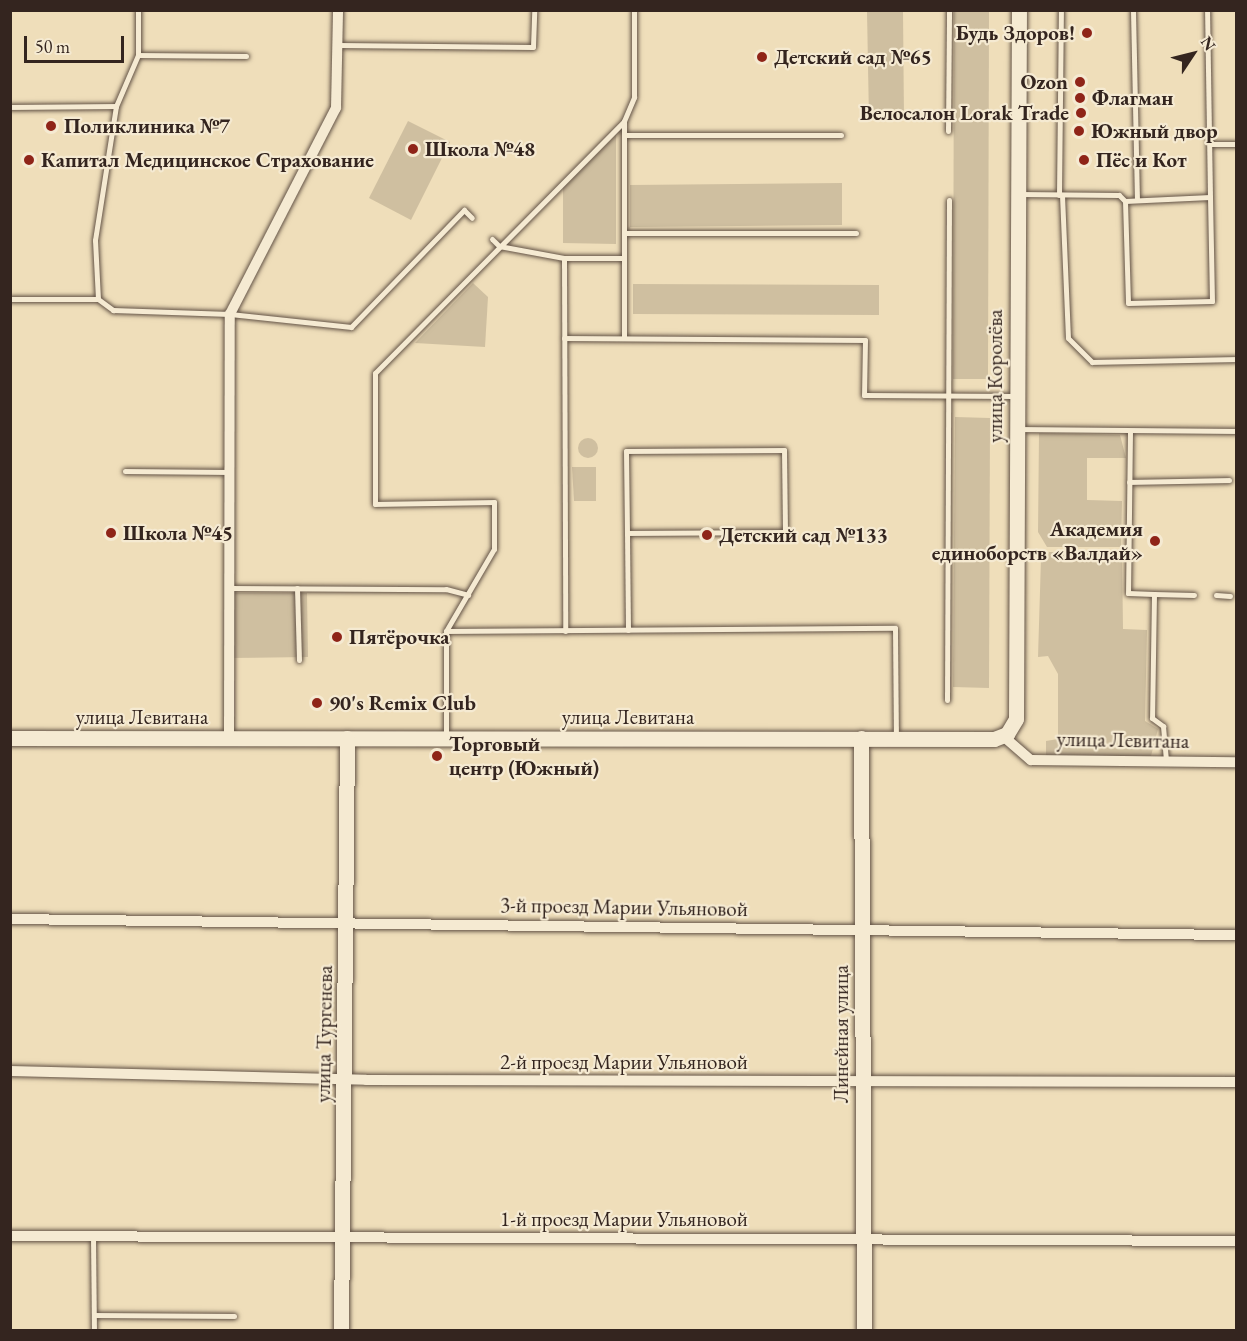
<!DOCTYPE html>
<meta charset="utf-8">
<style>
body{margin:0}
#map{position:relative;width:1247px;height:1341px;overflow:hidden;background:#efdeba;font-family:"EB Garamond",serif}
div>[style]{position:absolute}
[style*='--x']{left:calc(var(--x)*1px);top:calc(var(--y)*1px);width:calc(var(--w)*1px);rotate:calc(var(--a)*1deg)}
.green>*{inset:0;background:#cfbfa0}
.round{border-radius:50%}
.roads{filter:drop-shadow(0 0 2px #635346) drop-shadow(0 0 2px #635346)}
.lane>*{height:5px;margin:-2.5px;padding:0 2.5px;transform-origin:2.5px;border-radius:2.5px;background:#f5ead2}
.street>*{height:10px;margin:-5px;padding:0 5px;transform-origin:5px;border-radius:5px;background:#f5ead2}
.secondary>*{height:15px;margin:-7.5px;padding:0 7.5px;transform-origin:7.5px;border-radius:7.5px;background:#f5ead2}
.dots>*{width:16px;height:16px;translate:-50% -50%;box-sizing:border-box;border:3px solid #f5ead2;border-radius:50%}
span{translate:-50% -50%;white-space:nowrap;text-align:center;line-height:1.15;-webkit-text-stroke:4.5px #f5ead2;paint-order:stroke}
.poi-label{font-size:21px;color:#34251f;font-weight:700}
.right{translate:-100% -50%;text-align:right}
.left{translate:0 -50%;text-align:left}
.street-label{font-size:21px;color:#34251f}
.frame{position:absolute;inset:0;border:12px solid #34251f;pointer-events:none}
.north{position:absolute;left:1163px;top:24px;width:60px;height:60px;-webkit-text-stroke:4px #f5ead2;paint-order:stroke;rotate:55deg;font-size:16px;font-weight:700;line-height:24px;text-align:center;color:#34251f}
.north::after{content:'';display:block;margin:auto;width:21px;height:27px;background:#34251f;clip-path:polygon(50% 0,100% 100%,50% 72%,0 100%)}
.scale{position:absolute;left:24px;top:36px;width:100px;height:27px;box-sizing:border-box;border:3px solid #34251f;border-top:0;padding-left:8px;font-size:18px;line-height:21px;white-space:nowrap;color:#34251f;-webkit-text-stroke:4px #f5ead2;paint-order:stroke}
</style>
<div id="map">
<div class="green">
<i style="clip-path:polygon(867px 11px,903px 11px,904px 120px,869px 120px)"></i>
<i style="clip-path:polygon(954px 11px,989px 11px,988px 379px,953px 379px)"></i>
<i style="clip-path:polygon(408px 121px,450px 142px,411px 220px,369px 198px)"></i>
<i style="clip-path:polygon(616px 135px,616px 244px,563px 243px,563px 188px)"></i>
<i style="clip-path:polygon(842px 183px,842px 225px,630px 227px,630px 185px)"></i>
<i style="clip-path:polygon(473px 283px,488px 297px,485px 347px,415px 343px)"></i>
<i style="clip-path:polygon(633px 284px,879px 285px,879px 315px,633px 314px)"></i>
<i style="clip-path:polygon(955px 417px,990px 418px,989px 688px,953px 687px)"></i>
<i style="clip-path:polygon(1039px 433px,1120px 435px,1126px 458px,1087px 458px,1087px 500px,1122px 501px,1121px 547px,1047px 547px,1038px 532px)"></i>
<i class="round" style="left:578px;top:438px;width:20px;height:20px"></i>
<i style="clip-path:polygon(572px 467px,596px 467px,596px 501px,574px 501px)"></i>
<i style="clip-path:polygon(1049px 552px,1122px 552px,1123px 629px,1147px 630px,1145px 721px,1158px 729px,1151px 756px,1046px 756px,1046px 741px,1058px 739px,1058px 674px,1048px 656px,1038px 657px,1041px 558px,1048px 558px)"></i>
<i style="clip-path:polygon(226px 593px,307px 593px,308px 657px,227px 658px)"></i>
</div>
<div class="roads">
<div class="lane">
<i style="--x:138;--y:10;--w:45;--a:90"></i>
<i style="--x:138;--y:55;--w:56;--a:113.3"></i>
<i style="--x:116;--y:106;--w:136;--a:98.9"></i>
<i style="--x:95;--y:240;--w:59;--a:87.1"></i>
<i style="--x:98;--y:299;--w:19;--a:36"></i>
<i style="--x:113;--y:310;--w:117;--a:2"></i>
<i style="--x:230;--y:314;--w:122;--a:6.1"></i>
<i style="--x:351;--y:327;--w:163;--a:-46"></i>
<i style="--x:464;--y:210;--w:11;--a:45"></i>
<i style="--x:1133;--y:10;--w:190;--a:88.8"></i>
<i style="--x:338;--y:45;--w:195;--a:0.6"></i>
<i style="--x:533;--y:47;--w:37;--a:-88"></i>
<i style="--x:138;--y:55;--w:108;--a:0.5"></i>
<i style="--x:10;--y:107;--w:106;--a:-0.5"></i>
<i style="--x:624;--y:121;--w:217;--a:90"></i>
<i style="--x:948;--y:131;--w:121;--a:-89.5"></i>
<i style="--x:624;--y:135;--w:217;--a:0"></i>
<i style="--x:1210;--y:144;--w:26;--a:0"></i>
<i style="--x:1019;--y:194;--w:100;--a:0.6"></i>
<i style="--x:1119;--y:195;--w:8;--a:45"></i>
<i style="--x:1125;--y:201;--w:85;--a:-2.7"></i>
<i style="--x:1210;--y:197;--w:187;--a:-90.9"></i>
<i style="--x:1059;--y:195;--w:185;--a:-89.4"></i>
<i style="--x:1062;--y:195;--w:143;--a:87.6"></i>
<i style="--x:1068;--y:338;--w:34;--a:45"></i>
<i style="--x:1092;--y:362;--w:144;--a:-1.2"></i>
<i style="--x:1125;--y:201;--w:102;--a:88.3"></i>
<i style="--x:1128;--y:303;--w:84;--a:-1.4"></i>
<i style="--x:1212;--y:301;--w:104;--a:-91.1"></i>
<i style="--x:624;--y:233;--w:232;--a:0"></i>
<i style="--x:492;--y:239;--w:10;--a:45"></i>
<i style="--x:499;--y:246;--w:66;--a:10.5"></i>
<i style="--x:564;--y:258;--w:60;--a:0"></i>
<i style="--x:564;--y:258;--w:373;--a:89.8"></i>
<i style="--x:10;--y:299;--w:88;--a:0"></i>
<i style="--x:564;--y:338;--w:301;--a:0.4"></i>
<i style="--x:865;--y:340;--w:55;--a:91"></i>
<i style="--x:864;--y:395;--w:150;--a:0.4"></i>
<i style="--x:1019;--y:429;--w:217;--a:0.5"></i>
<i style="--x:1130;--y:432;--w:161;--a:90.7"></i>
<i style="--x:1128;--y:593;--w:26;--a:2"></i>
<i style="--x:1154;--y:594;--w:124;--a:90.9"></i>
<i style="--x:1152;--y:718;--w:14;--a:36"></i>
<i style="--x:1163;--y:726;--w:35;--a:85"></i>
<i style="--x:125;--y:471;--w:104;--a:0.6"></i>
<i style="--x:1129;--y:482;--w:100;--a:-1.1"></i>
<i style="--x:627;--y:533;--w:82;--a:-90.7"></i>
<i style="--x:626;--y:451;--w:158;--a:-0.4"></i>
<i style="--x:784;--y:450;--w:82;--a:89.3"></i>
<i style="--x:785;--y:532;--w:158;--a:179.6"></i>
<i style="--x:627;--y:533;--w:97;--a:89.4"></i>
<i style="--x:229;--y:588;--w:217;--a:0.3"></i>
<i style="--x:446;--y:589;--w:23;--a:15"></i>
<i style="--x:297;--y:588;--w:72;--a:88.4"></i>
<i style="--x:1154;--y:594;--w:40;--a:1.4"></i>
<i style="--x:1216;--y:595;--w:14;--a:4"></i>
<i style="--x:446;--y:631;--w:449;--a:-0.4"></i>
<i style="--x:895;--y:628;--w:109;--a:89.5"></i>
<i style="--x:947;--y:700;--w:500;--a:-89.77"></i>
<i style="--x:446;--y:736;--w:105;--a:-90"></i>
<i style="--x:446;--y:631;--w:95;--a:-59.7"></i>
<i style="--x:494;--y:549;--w:47;--a:-90"></i>
<i style="--x:494;--y:502;--w:119;--a:179"></i>
<i style="--x:375;--y:504;--w:131;--a:-90"></i>
<i style="--x:375;--y:373;--w:354;--a:-45.3"></i>
<i style="--x:624;--y:121;--w:26;--a:-67"></i>
<i style="--x:634;--y:97;--w:87;--a:-90"></i>
<i style="--x:93;--y:1237;--w:93;--a:89.4"></i>
<i style="--x:95;--y:1315;--w:139;--a:0.4"></i>
</div>
<div class="street">
<i style="--x:1003;--y:736;--w:37;--a:41"></i>
<i style="--x:1031;--y:760;--w:205;--a:0.6"></i>
<i style="--x:229;--y:738;--w:424;--a:-89.9"></i>
<i style="--x:230;--y:314;--w:232;--a:-62.8"></i>
<i style="--x:336;--y:108;--w:98;--a:-88.8"></i>
<i style="--x:10;--y:919;--w:1226;--a:0.75"></i>
<i style="--x:10;--y:1071;--w:356;--a:1.4"></i>
<i style="--x:366;--y:1080;--w:870;--a:0.13"></i>
<i style="--x:10;--y:1236;--w:1226;--a:0.23"></i>
</div>
<div class="secondary">
<i style="--x:10;--y:738;--w:984;--a:0.06"></i>
<i style="--x:994;--y:739;--w:14;--a:-21"></i>
<i style="--x:1007;--y:734;--w:17;--a:-59"></i>
<i style="--x:1016;--y:719;--w:709;--a:-89.76"></i>
<i style="--x:861;--y:738;--w:592;--a:89.71"></i>
<i style="--x:341;--y:1330;--w:592;--a:-89.42"></i>
</div>
</div>
<div class="dots">
<i style="left:1087px;top:33px;background:#8f2418"></i>
<i style="left:762px;top:57px;background:#8f2418"></i>
<i style="left:1080px;top:82px;background:#8f2418"></i>
<i style="left:1080px;top:98px;background:#8f2418"></i>
<i style="left:1081px;top:113px;background:#8f2418"></i>
<i style="left:51px;top:126px;background:#8f2418"></i>
<i style="left:1079px;top:131px;background:#8f2418"></i>
<i style="left:413px;top:149px;background:#8f2418"></i>
<i style="left:29px;top:160px;background:#8f2418"></i>
<i style="left:1084px;top:160px;background:#8f2418"></i>
<i style="left:111px;top:533px;background:#8f2418"></i>
<i style="left:707px;top:535px;background:#8f2418"></i>
<i style="left:1155px;top:541px;background:#8f2418"></i>
<i style="left:337px;top:637px;background:#8f2418"></i>
<i style="left:317px;top:703px;background:#8f2418"></i>
<i style="left:437px;top:756px;background:#8f2418"></i>
</div>
<div class="poi-label">
<span class="right" style="left:1075px;top:33px">Будь Здоров!</span>
<span class="left" style="left:774px;top:57px">Детский сад №65</span>
<span class="right" style="left:1068px;top:82px">Ozon</span>
<span class="left" style="left:1092px;top:98px">Флагман</span>
<span class="right" style="left:1069px;top:113px">Велосалон Lorak Trade</span>
<span class="left" style="left:64px;top:126px">Поликлиника №7</span>
<span class="left" style="left:1091px;top:131px">Южный двор</span>
<span class="left" style="left:425px;top:149px">Школа №48</span>
<span class="left" style="left:41px;top:160px">Капитал Медицинское Страхование</span>
<span class="left" style="left:1096px;top:160px">Пёс и Кот</span>
<span class="right" style="left:1143px;top:541px">Академия<br>единоборств «Валдай»</span>
<span class="left" style="left:123px;top:533px">Школа №45</span>
<span class="left" style="left:719px;top:535px">Детский сад №133</span>
<span class="left" style="left:349px;top:637px">Пятёрочка</span>
<span class="left" style="left:329px;top:703px">90's Remix Club</span>
<span class="left" style="left:449px;top:756px">Торговый<br>центр (Южный)</span>
</div>
<div class="street-label">
<span style="left:995px;top:376px;rotate:-90deg">улица Королёва</span>
<span style="left:142px;top:717px">улица Левитана</span>
<span style="left:628px;top:717px">улица Левитана</span>
<span style="left:1123px;top:740px;rotate:1deg">улица Левитана</span>
<span style="left:624px;top:907px;rotate:1deg">3-й проезд Марии Ульяновой</span>
<span style="left:324px;top:1034px;rotate:-89deg">улица Тургенева</span>
<span style="left:841px;top:1034px;rotate:-90deg">Линейная улица</span>
<span style="left:624px;top:1062px">2-й проезд Марии Ульяновой</span>
<span style="left:624px;top:1219px">1-й проезд Марии Ульяновой</span>
</div>
<div class="frame"></div>
<div class="north">N</div>
<div class="scale">50 m</div>
</div>
